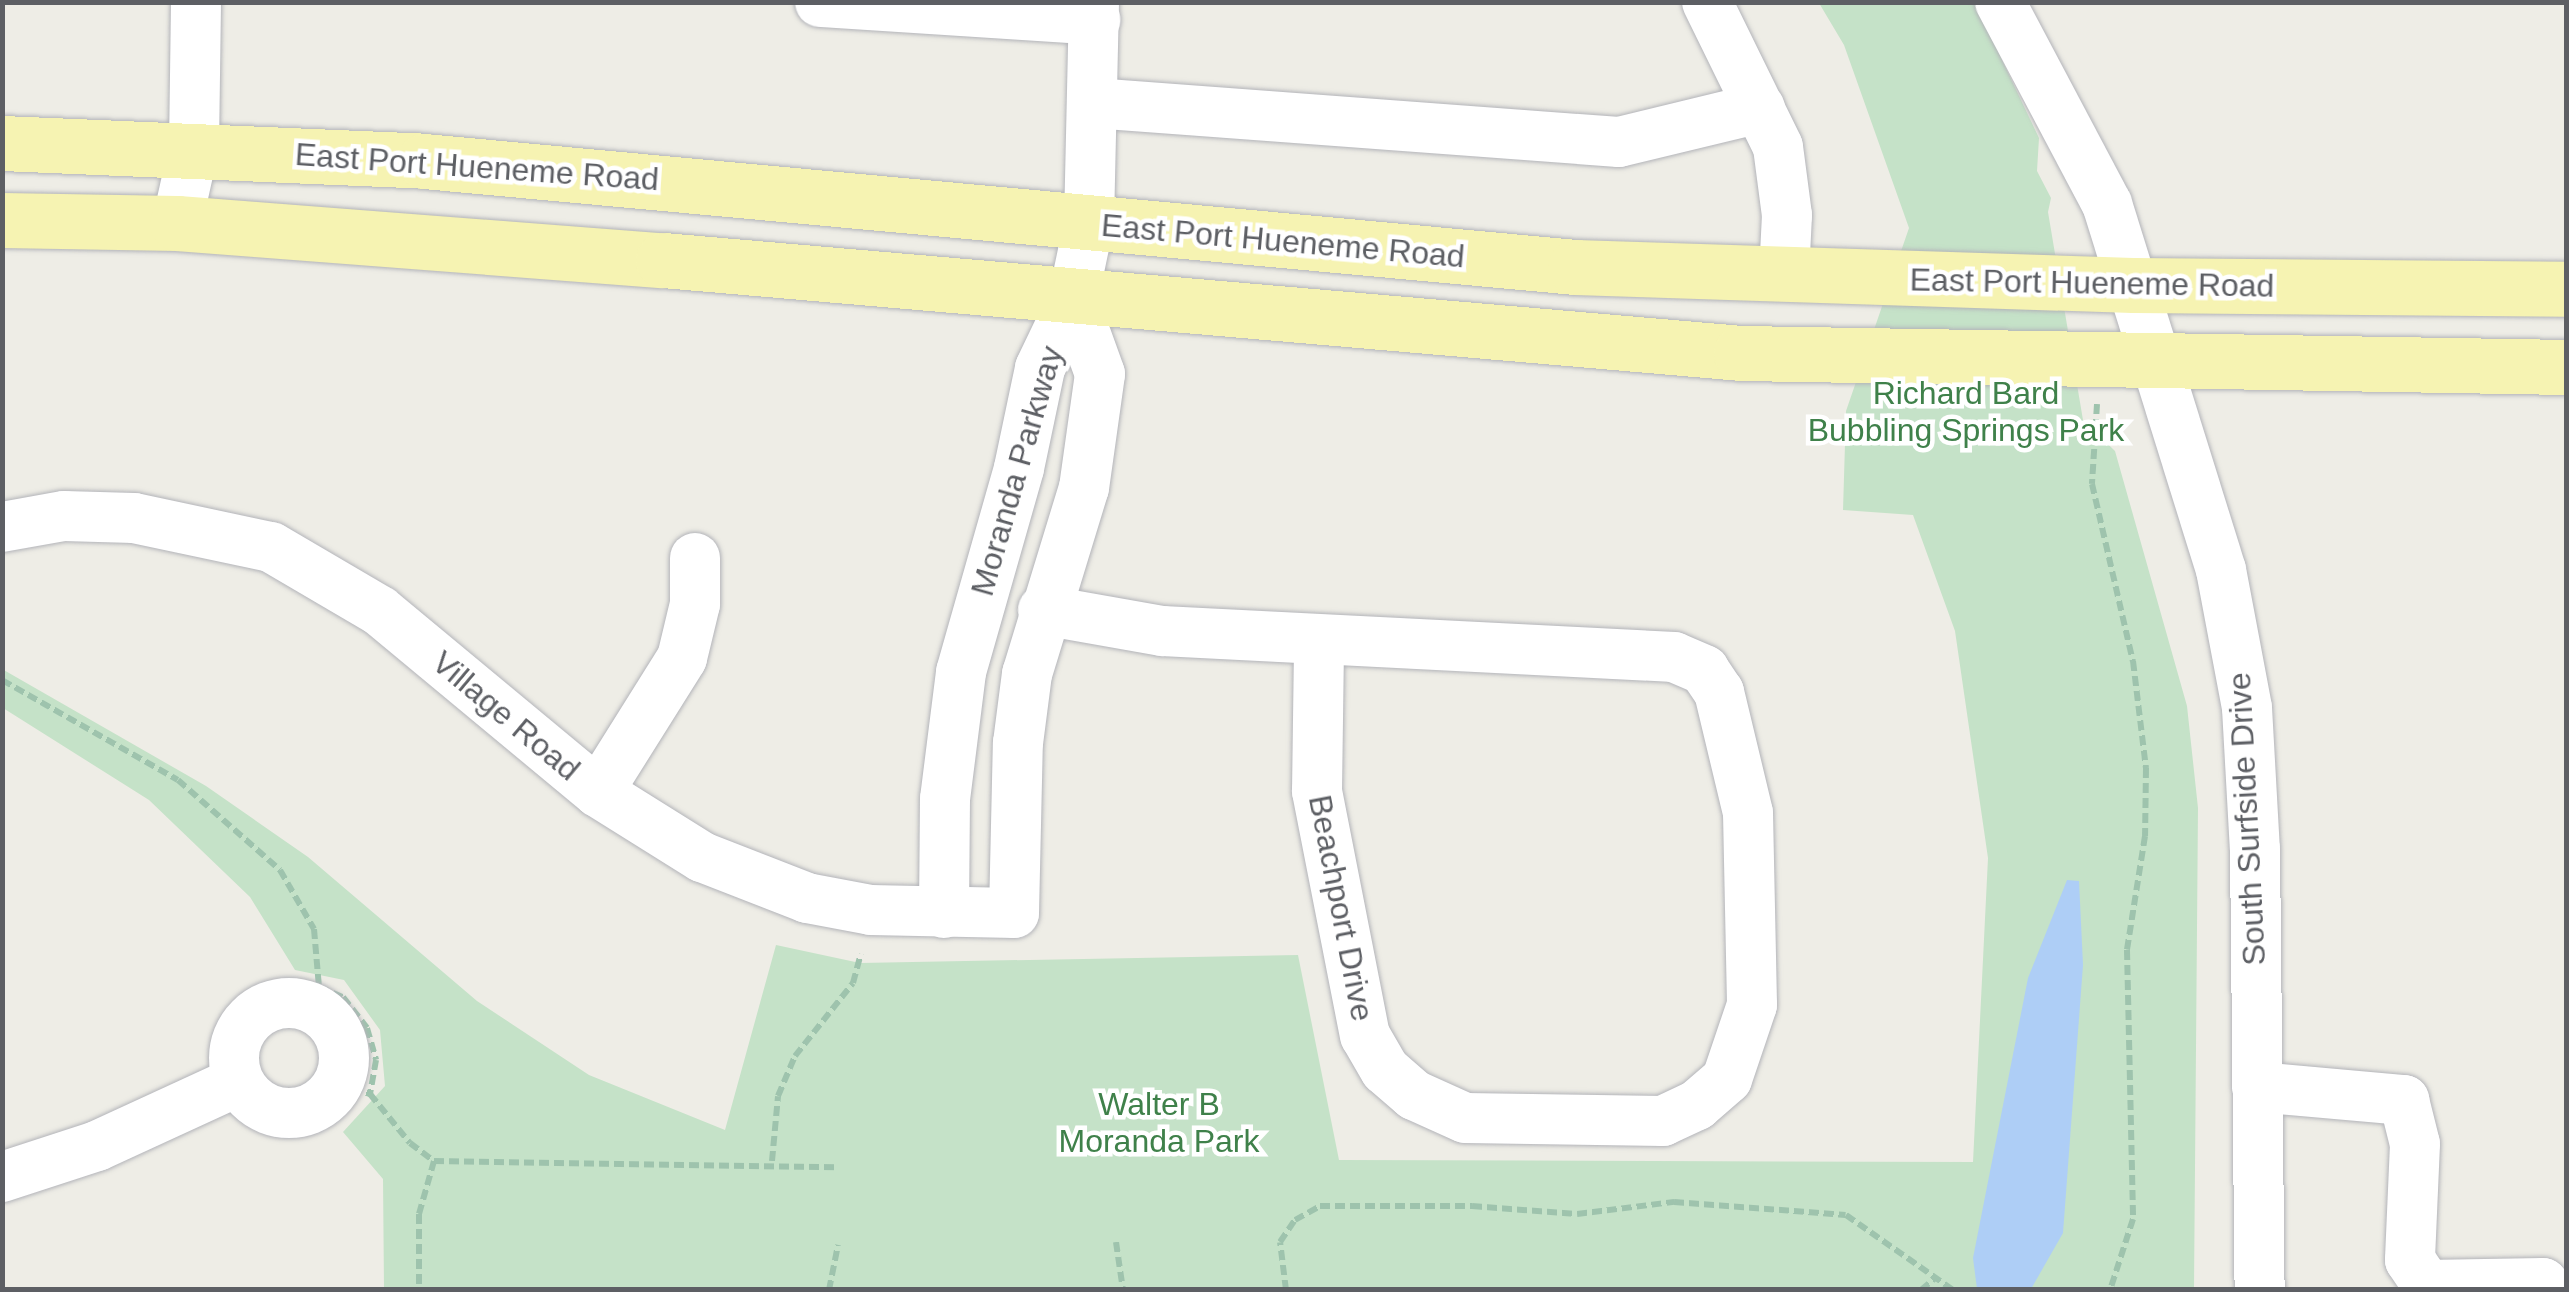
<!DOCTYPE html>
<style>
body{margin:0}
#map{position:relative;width:2569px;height:1292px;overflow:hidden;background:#eeede6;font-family:Helvetica,sans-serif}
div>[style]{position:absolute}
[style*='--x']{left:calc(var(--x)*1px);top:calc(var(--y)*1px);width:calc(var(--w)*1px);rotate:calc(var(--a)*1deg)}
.green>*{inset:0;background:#c5e2c8}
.water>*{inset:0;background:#aecef6}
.path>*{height:6px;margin-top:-3px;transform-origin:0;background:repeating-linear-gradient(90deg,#9ec3ad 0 10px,transparent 0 15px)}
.roads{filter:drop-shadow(0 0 2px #b3b4b9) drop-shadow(0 0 2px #b3b4b9)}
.minor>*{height:50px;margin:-25px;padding:0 25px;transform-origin:25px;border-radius:25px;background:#fff}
.minor>.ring{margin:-25px;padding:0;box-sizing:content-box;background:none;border:50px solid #fff;border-radius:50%}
.major>*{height:55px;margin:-27.5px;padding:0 27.5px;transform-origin:27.5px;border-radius:27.5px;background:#f6f3b2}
span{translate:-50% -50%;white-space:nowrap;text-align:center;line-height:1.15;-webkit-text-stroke:9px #fff;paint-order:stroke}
.street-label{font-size:32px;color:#5d5f64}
.park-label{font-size:32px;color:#3f814a}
.frame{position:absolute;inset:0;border:5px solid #5d5f64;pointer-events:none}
</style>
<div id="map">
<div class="green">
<i style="clip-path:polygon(1819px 3px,1975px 3px,2039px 138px,2037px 171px,2051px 198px,2048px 212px,2083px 420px,2115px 451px,2187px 706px,2198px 808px,2194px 1289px,384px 1289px,383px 1179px,343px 1132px,385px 1086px,380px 1030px,344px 980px,295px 970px,250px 897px,149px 800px,3px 708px,2px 669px,206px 786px,308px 857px,477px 1001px,589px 1075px,725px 1130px,776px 945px,860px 963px,1298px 955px,1339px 1160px,1973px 1162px,1988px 858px,1955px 631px,1913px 515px,1843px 510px,1846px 411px,1909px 228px,1844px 45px)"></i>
</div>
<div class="water">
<i style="clip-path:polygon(2067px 880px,2079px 881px,2083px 965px,2063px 1233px,2031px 1289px,1977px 1289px,1973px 1258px,2028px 978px)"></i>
</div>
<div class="path">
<i style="--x:2097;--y:404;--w:80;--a:93.6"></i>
<i style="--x:2092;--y:484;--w:182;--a:77"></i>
<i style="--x:2133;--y:661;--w:108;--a:83.1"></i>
<i style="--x:2146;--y:768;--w:68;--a:90.8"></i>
<i style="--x:2145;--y:836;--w:115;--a:99"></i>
<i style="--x:2127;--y:950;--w:269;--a:88.7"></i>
<i style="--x:2133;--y:1219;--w:75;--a:107.9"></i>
<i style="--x:2;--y:680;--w:202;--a:29.6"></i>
<i style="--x:178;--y:780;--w:136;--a:41.4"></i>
<i style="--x:280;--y:870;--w:68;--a:60"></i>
<i style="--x:314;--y:929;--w:58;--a:85.1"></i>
<i style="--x:319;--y:987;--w:26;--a:23"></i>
<i style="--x:343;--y:997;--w:39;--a:52"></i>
<i style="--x:367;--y:1028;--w:33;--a:74"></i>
<i style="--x:376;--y:1060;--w:35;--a:100"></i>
<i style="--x:308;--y:1007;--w:23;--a:-61"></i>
<i style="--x:338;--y:1083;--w:34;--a:19"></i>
<i style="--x:370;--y:1094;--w:63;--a:50.8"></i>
<i style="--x:410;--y:1143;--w:30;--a:37"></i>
<i style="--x:434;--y:1161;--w:55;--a:105.8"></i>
<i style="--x:419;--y:1214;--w:76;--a:90"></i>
<i style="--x:434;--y:1161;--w:404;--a:0.9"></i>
<i style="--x:772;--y:1161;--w:65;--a:-84.7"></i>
<i style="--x:778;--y:1096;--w:43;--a:-67"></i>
<i style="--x:795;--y:1056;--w:93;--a:-51.5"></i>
<i style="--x:853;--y:983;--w:30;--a:-75"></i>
<i style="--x:1116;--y:1242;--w:49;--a:81.7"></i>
<i style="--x:829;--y:1290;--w:46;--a:-78.7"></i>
<i style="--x:1286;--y:1290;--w:48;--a:-97.1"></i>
<i style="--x:1280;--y:1242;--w:27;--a:-56"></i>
<i style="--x:1295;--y:1220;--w:29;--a:-29"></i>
<i style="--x:1320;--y:1206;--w:152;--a:0"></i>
<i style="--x:1472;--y:1206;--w:105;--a:4.4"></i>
<i style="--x:1577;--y:1214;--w:98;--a:-7.1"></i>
<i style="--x:1674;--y:1202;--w:172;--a:4.3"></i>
<i style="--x:1846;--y:1215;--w:131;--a:35"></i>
<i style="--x:1921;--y:1290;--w:17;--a:-40"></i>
</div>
<div class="roads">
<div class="minor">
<i style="--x:820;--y:2;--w:276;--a:3.7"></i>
<i style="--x:1707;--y:2;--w:161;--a:63.9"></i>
<i style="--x:1778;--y:147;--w:69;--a:82.5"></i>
<i style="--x:1787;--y:215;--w:59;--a:92.9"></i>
<i style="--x:2000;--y:2;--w:229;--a:62.1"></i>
<i style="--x:2107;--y:204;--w:383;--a:72.7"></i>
<i style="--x:2221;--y:570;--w:140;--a:79.3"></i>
<i style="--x:2247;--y:708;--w:141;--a:86.8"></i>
<i style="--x:2255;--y:849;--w:441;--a:89.4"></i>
<i style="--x:1093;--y:103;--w:527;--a:4.24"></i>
<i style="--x:1619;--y:142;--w:145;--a:-13.6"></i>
<i style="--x:177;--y:223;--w:78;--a:-77.4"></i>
<i style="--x:194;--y:147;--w:145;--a:-89.2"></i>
<i style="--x:2;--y:527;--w:63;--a:-10.1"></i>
<i style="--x:64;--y:516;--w:70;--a:1.6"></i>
<i style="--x:134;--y:518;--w:140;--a:12"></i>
<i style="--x:271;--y:547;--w:126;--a:30.4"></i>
<i style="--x:380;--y:611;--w:283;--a:39.7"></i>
<i style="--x:598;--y:792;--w:123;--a:32"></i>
<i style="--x:702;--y:857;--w:113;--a:21.3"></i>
<i style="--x:807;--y:898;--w:65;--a:10.6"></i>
<i style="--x:871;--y:910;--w:143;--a:1.2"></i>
<i style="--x:1014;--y:913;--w:170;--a:-88.7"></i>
<i style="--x:1018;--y:743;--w:70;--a:-82.6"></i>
<i style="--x:1027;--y:674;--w:195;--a:-73"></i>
<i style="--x:1084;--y:488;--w:115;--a:-82"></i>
<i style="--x:1100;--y:374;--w:80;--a:-109.8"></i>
<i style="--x:1043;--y:610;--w:121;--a:10"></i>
<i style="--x:1162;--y:631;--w:513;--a:2.91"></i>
<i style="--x:1674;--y:657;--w:33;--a:23"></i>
<i style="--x:1704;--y:670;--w:27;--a:56"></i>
<i style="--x:1719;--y:692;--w:124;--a:76.5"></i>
<i style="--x:1748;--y:813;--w:192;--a:88.8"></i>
<i style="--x:1752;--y:1005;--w:78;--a:108.7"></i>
<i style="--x:1727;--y:1079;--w:40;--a:139"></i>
<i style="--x:1697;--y:1105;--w:38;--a:155"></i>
<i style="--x:1663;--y:1121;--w:198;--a:-179.1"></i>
<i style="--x:1465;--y:1118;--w:56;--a:-155.7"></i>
<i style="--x:1414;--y:1095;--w:38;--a:-139"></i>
<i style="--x:1385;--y:1070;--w:39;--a:-120"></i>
<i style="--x:1365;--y:1036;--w:250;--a:-101.1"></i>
<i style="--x:1317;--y:791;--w:150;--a:-89.2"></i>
<i style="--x:598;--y:792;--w:158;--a:-57.9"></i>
<i style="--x:682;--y:658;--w:56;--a:-76.5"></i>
<i style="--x:695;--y:604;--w:46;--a:-90"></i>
<i style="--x:944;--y:913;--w:114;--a:-89.5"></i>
<i style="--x:945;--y:799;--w:128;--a:-82.8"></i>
<i style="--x:961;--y:672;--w:212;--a:-74.1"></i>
<i style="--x:1019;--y:468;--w:102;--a:-78.1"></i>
<i style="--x:1040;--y:368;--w:76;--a:-64.4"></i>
<i style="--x:1073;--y:299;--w:78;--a:-78.1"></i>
<i style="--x:1089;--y:223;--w:221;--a:-88.7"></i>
<i class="ring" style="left:234px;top:1003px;width:60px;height:60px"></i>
<i style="--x:2257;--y:1087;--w:148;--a:5.1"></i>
<i style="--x:2404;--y:1100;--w:45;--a:76"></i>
<i style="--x:2415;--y:1144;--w:116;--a:92.5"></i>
<i style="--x:2410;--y:1260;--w:30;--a:56"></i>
<i style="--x:2427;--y:1285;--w:116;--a:-1"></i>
<i style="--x:2543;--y:1283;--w:9;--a:54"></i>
<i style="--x:2;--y:1177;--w:100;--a:-18.1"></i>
<i style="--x:97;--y:1146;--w:155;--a:-24.7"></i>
</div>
<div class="major">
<i style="--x:2;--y:143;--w:422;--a:2.4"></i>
<i style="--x:424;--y:161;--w:1156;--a:5.26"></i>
<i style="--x:1575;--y:267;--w:558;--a:1.85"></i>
<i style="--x:2133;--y:285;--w:433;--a:0.5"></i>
<i style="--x:2;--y:220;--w:175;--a:1"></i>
<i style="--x:177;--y:223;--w:487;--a:4.4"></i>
<i style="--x:663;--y:260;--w:1082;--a:4.93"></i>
<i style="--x:1741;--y:353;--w:825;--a:0.97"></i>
</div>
</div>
<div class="street-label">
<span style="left:477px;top:167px;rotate:4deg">East Port Hueneme Road</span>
<span style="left:1283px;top:241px;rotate:5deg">East Port Hueneme Road</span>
<span style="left:2092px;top:283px;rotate:1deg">East Port Hueneme Road</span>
<span style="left:1017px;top:471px;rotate:-74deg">Moranda Parkway</span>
<span style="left:506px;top:716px;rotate:40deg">Village Road</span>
<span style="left:2247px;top:819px;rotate:-93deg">South Surfside Drive</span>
<span style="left:1341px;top:908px;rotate:79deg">Beachport Drive</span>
</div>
<div class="park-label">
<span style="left:1966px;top:412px">Richard Bard<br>Bubbling Springs Park</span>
<span style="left:1159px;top:1123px">Walter B<br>Moranda Park</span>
</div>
<div class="frame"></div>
</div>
